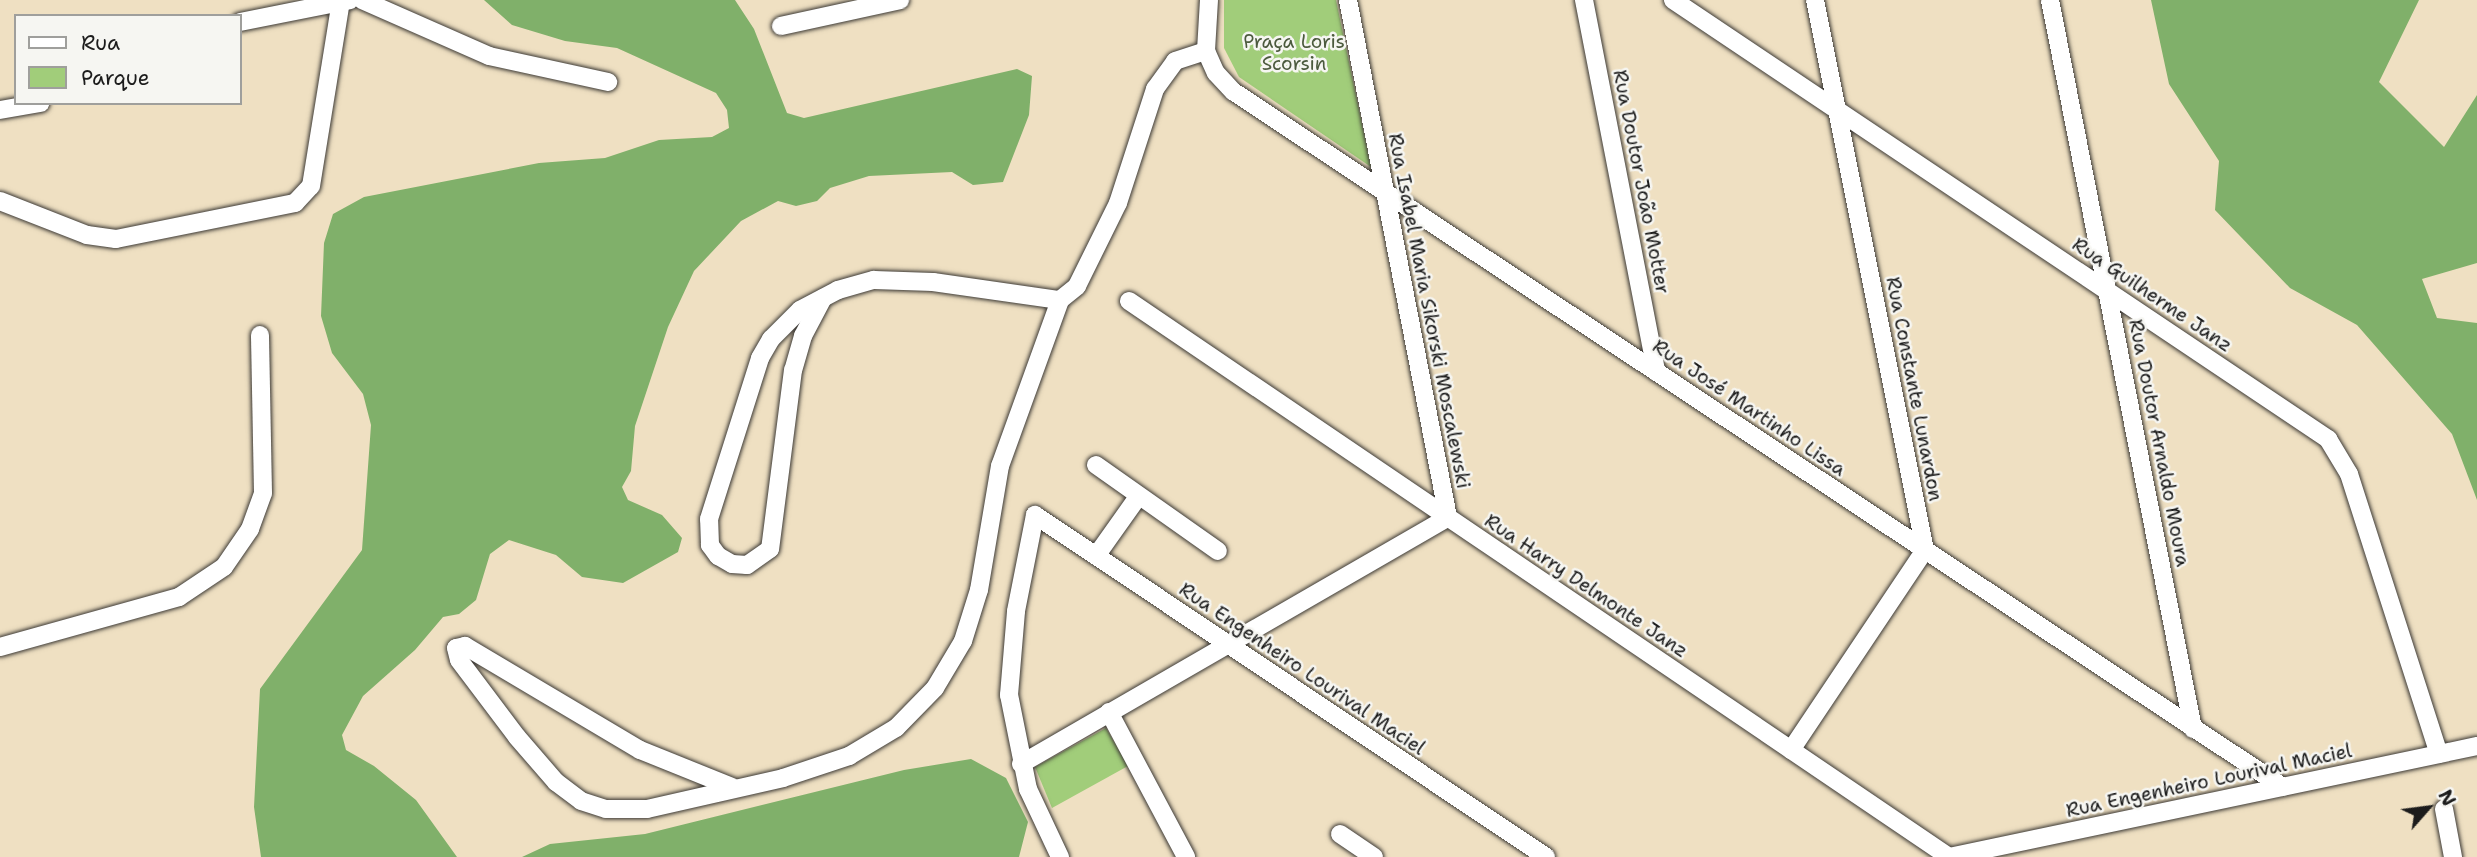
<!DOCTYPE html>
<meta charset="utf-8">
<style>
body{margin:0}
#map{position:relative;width:2477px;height:857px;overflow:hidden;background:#efe0c2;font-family:"Shantell Sans",sans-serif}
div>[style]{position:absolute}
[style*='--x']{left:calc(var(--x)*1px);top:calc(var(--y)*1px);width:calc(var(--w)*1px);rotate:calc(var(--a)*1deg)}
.green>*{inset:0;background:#a1cd7a}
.forest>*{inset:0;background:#80b06a}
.roads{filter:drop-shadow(0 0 2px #3c3935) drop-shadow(0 0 2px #3c3935)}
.street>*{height:18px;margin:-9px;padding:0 9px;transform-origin:9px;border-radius:9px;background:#fff}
span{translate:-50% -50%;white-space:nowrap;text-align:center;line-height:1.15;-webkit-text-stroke:5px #f6f6f2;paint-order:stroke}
.park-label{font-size:19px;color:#4b5a3d}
.street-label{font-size:19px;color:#1c1c1c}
.legend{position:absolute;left:14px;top:14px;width:228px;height:91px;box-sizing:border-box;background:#f6f6f2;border:2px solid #9f9f9c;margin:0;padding:9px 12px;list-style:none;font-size:21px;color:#1c1c1c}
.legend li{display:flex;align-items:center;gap:14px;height:35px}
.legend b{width:35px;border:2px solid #9f9f9c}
.north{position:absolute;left:2393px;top:773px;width:70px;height:70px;-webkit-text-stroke:5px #f6f6f2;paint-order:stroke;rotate:62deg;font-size:19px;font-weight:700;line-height:28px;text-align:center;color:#1c1c1c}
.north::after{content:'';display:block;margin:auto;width:24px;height:32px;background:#1c1c1c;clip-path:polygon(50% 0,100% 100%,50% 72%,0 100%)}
</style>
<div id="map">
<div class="green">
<i style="clip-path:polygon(1224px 0,1336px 0,1371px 167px,1239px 77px,1224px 48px)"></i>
<i style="clip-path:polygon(1106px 728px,1128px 766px,1052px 808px,1035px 767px)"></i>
</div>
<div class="forest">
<i style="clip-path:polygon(484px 0,735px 0,754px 29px,787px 113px,804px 118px,1017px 69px,1032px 76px,1029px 115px,1003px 182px,973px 185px,952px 172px,869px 176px,830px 188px,817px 201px,796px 206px,778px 201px,741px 221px,694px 271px,668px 327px,635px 426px,631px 471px,622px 487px,628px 500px,662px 515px,682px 538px,678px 552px,623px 583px,582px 577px,556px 555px,509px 540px,490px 554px,476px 600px,459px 614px,443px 617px,415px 650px,363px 696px,342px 735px,346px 750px,374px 766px,416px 800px,457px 857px,261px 857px,254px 807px,260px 689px,362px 550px,371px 425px,363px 394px,332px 353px,321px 316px,324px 243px,333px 214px,364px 197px,539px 163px,605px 158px,659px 140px,712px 137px,729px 128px,727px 110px,716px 93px,617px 48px,565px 41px,512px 25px)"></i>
<i style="clip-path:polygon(2151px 0,2419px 0,2379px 82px,2444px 147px,2477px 95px,2477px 263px,2422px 279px,2437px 318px,2477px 323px,2477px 500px,2452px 434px,2357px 325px,2290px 288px,2215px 210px,2219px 161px,2169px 84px)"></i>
<i style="clip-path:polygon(971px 759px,1006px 778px,1028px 822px,1019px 857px,522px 857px,550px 844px,645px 834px,904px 770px)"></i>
</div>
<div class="roads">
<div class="street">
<i style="--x:362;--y:0;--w:139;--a:23.8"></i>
<i style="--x:489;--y:56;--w:122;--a:12.3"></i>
<i style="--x:1209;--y:0;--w:51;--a:93.4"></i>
<i style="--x:1206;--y:51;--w:24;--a:66"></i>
<i style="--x:1216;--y:73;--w:26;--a:47"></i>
<i style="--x:1234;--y:92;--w:1258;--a:33.53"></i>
<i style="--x:1584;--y:0;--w:379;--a:79"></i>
<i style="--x:1673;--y:0;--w:789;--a:33.83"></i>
<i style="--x:2328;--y:439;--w:41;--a:59"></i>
<i style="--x:2349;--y:474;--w:294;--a:72.2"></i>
<i style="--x:2050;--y:0;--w:743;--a:78.9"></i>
<i style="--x:240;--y:22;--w:112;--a:-11.3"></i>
<i style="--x:781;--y:26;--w:122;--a:-12.3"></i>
<i style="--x:0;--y:110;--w:41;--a:-9.9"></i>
<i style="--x:0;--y:201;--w:93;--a:21.3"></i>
<i style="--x:87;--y:235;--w:29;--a:8"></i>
<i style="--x:116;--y:239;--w:183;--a:-11.4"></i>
<i style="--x:295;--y:203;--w:23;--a:-47"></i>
<i style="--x:311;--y:186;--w:187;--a:-80.8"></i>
<i style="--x:823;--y:298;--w:43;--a:117.8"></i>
<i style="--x:803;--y:336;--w:35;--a:106"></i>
<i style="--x:793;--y:370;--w:180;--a:97.3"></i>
<i style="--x:770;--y:549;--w:28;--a:145"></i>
<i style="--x:747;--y:565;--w:15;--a:-176"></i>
<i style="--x:732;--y:564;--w:16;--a:-150"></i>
<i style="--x:718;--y:556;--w:14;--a:-126"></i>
<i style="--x:710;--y:545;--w:26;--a:-92"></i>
<i style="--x:709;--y:519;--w:169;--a:-72.4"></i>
<i style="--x:760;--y:358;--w:22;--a:-60"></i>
<i style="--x:771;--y:339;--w:41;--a:-45"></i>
<i style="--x:800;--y:310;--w:43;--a:-27.8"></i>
<i style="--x:838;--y:290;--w:37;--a:-16"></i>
<i style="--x:874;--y:280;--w:59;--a:1.9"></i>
<i style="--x:933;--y:282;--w:128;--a:8.1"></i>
<i style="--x:1129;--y:301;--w:991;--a:34.14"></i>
<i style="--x:1096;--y:465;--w:149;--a:35.2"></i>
<i style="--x:1096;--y:556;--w:72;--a:-54.6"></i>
<i style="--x:0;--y:647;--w:186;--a:-15.6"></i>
<i style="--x:179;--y:597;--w:54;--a:-33.7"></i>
<i style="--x:224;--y:567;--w:46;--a:-55.6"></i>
<i style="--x:250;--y:529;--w:38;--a:-70"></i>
<i style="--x:263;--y:493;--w:158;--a:-91.1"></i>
<i style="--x:1109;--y:712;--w:164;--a:62"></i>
<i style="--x:1791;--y:750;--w:241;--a:-56.2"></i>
<i style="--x:1925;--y:550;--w:561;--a:-101.31"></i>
<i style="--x:1021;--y:764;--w:493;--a:-30"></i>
<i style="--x:1448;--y:517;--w:527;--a:-100.95"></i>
<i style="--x:732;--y:787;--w:99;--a:-158.1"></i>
<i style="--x:640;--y:750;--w:204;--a:-149.3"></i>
<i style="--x:465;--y:646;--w:9;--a:167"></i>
<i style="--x:456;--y:648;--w:12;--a:76"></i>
<i style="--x:459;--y:660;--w:96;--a:53"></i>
<i style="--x:517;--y:737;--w:60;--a:49.1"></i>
<i style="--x:556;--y:782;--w:31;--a:37"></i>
<i style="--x:581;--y:801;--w:26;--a:18"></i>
<i style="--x:606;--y:809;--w:41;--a:0"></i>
<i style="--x:647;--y:809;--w:139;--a:-12.8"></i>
<i style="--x:783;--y:778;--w:70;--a:-18.4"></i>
<i style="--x:849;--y:756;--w:55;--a:-30.8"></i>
<i style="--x:896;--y:728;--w:56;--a:-45.7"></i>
<i style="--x:935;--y:688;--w:55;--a:-59.2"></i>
<i style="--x:963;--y:641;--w:53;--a:-72.6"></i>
<i style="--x:979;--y:590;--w:126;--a:-80.4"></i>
<i style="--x:1000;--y:466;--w:177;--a:-70.1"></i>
<i style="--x:1060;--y:300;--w:22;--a:-39"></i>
<i style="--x:1077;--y:286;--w:93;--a:-63.7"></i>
<i style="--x:1118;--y:203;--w:120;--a:-72"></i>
<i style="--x:1155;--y:89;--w:34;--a:-54"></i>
<i style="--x:1175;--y:61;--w:33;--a:-18"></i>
<i style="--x:2444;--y:809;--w:49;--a:79.4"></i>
<i style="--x:1340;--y:834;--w:41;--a:34.1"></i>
<i style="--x:1060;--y:857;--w:75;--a:-115.2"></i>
<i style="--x:1028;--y:789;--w:96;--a:-101.4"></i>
<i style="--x:1009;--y:695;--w:84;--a:-85.2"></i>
<i style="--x:1016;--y:611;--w:98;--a:-78.8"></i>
<i style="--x:1035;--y:515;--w:615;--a:33.79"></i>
<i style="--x:1949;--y:857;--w:540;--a:-11.87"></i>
</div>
</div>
<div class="park-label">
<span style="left:1294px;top:53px">Praça Loris<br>Scorsin</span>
</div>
<div class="street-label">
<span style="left:1641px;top:182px;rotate:79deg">Rua Doutor João Motter</span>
<span style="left:2152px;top:295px;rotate:34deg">Rua Guilherme Janz</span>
<span style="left:1429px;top:311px;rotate:79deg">Rua Isabel Maria Sikorski Moscalewski</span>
<span style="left:1914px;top:389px;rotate:79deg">Rua Constante Lunardon</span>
<span style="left:1749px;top:408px;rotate:34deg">Rua José Martinho Lissa</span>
<span style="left:2159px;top:443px;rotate:79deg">Rua Doutor Arnaldo Moura</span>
<span style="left:1586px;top:586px;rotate:34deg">Rua Harry Delmonte Janz</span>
<span style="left:1302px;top:669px;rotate:34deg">Rua Engenheiro Lourival Maciel</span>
<span style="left:2209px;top:781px;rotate:-12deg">Rua Engenheiro Lourival Maciel</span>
</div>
<ul class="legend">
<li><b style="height:9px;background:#fff"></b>Rua</li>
<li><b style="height:19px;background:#a1cd7a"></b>Parque</li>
</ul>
<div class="north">N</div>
</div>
